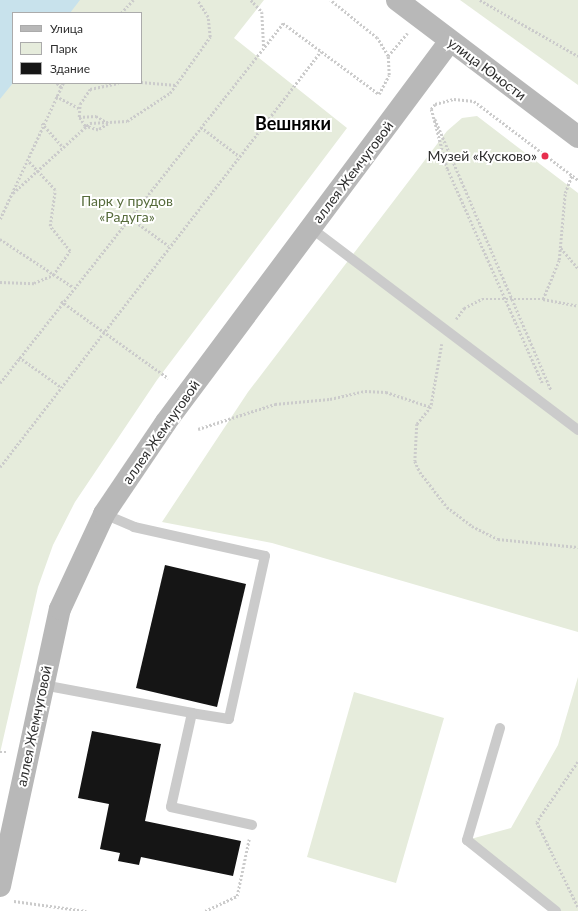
<!DOCTYPE html>
<meta charset="utf-8">
<style>
body{margin:0}
#map{position:relative;width:578px;height:911px;overflow:hidden;background:#fff;font-family:Lato,sans-serif}
div>[style]{position:absolute}
[style*='--x']{left:calc(var(--x)*1px);top:calc(var(--y)*1px);width:calc(var(--w)*1px);rotate:calc(var(--a)*1deg)}
.green>*{inset:0;background:#e6ecdc}
.water>*{inset:0;background:#c8e2ec}
.building>*{inset:0;background:#151515}
.path>*{height:2.5px;margin-top:-1.25px;transform-origin:0;background:repeating-linear-gradient(90deg,#cbcbcb 0 2px,transparent 0 4px)}
.lane>*{height:10px;margin:-5px;padding:0 5px;transform-origin:5px;border-radius:5px;background:#cbcbcb}
.secondary>*{height:22px;margin:-11px;padding:0 11px;transform-origin:11px;border-radius:11px;background:#b8b8b8}
.dots>*{width:11px;height:11px;translate:-50% -50%;box-sizing:border-box;border:2px solid #fff;border-radius:50%}
span{translate:-50% -50%;white-space:nowrap;text-align:center;line-height:1.15;-webkit-text-stroke:4px #fff;paint-order:stroke}
.street-label{font-size:14px;color:#2e2e2e}
.poi-label{font-size:14px;color:#2e2e2e}
.right{translate:-100% -50%;text-align:right}
.park-label{font-size:14px;color:#566b3b}
.district-label{font-size:18px;color:#000;font-weight:700}
.legend{position:absolute;left:12px;top:12px;width:130px;height:72px;box-sizing:border-box;background:#fff;border:1px solid #ababab;margin:0;padding:5px 7px;list-style:none;font-size:12px;color:#2e2e2e}
.legend li{display:flex;align-items:center;gap:8px;height:20px}
.legend b{width:20px;border:1px solid #ababab}
</style>
<div id="map">
<div class="green">
<i style="clip-path:polygon(evenodd,0 0,264px 0,234px 38px,347px 128px,157px 380px,75px 502px,53px 545px,38px 587px,0 753px,0 0,13px 13px,141px 13px,141px 83px,13px 83px,13px 13px)"></i>
<i style="clip-path:polygon(460px 0,578px 0,578px 85px)"></i>
<i style="clip-path:polygon(477px 116px,578px 193px,578px 632px,272px 543px,162px 522px,248px 392px,447px 131px,462px 118px)"></i>
<i style="clip-path:polygon(578px 677px,578px 911px,556px 911px,467px 840px,511px 828px,558px 745px)"></i>
<i style="clip-path:polygon(354px 692px,444px 718px,396px 883px,307px 857px)"></i>
</div>
<div class="water">
<i style="clip-path:polygon(0 0,80px 0,70px 13px,13px 13px,13px 83px,0 99px)"></i>
</div>
<div class="building">
<i style="clip-path:polygon(165px 565px,246px 584px,217px 707px,136px 688px)"></i>
<i style="clip-path:polygon(92px 731px,161px 744px,145px 821px,241px 841px,233px 876px,141px 857px,139px 865px,118px 861px,120px 853px,100px 849px,109px 804px,78px 798px)"></i>
</div>
<div class="path">
<i style="--x:251;--y:0;--w:16;--a:47"></i>
<i style="--x:262;--y:12;--w:35;--a:87"></i>
<i style="--x:480;--y:0;--w:113;--a:29.7"></i>
<i style="--x:121;--y:13;--w:18;--a:-47"></i>
<i style="--x:388;--y:56;--w:30;--a:-50"></i>
<i style="--x:141;--y:82;--w:35;--a:5"></i>
<i style="--x:57;--y:83;--w:6;--a:45"></i>
<i style="--x:56;--y:96;--w:26;--a:28"></i>
<i style="--x:79;--y:117;--w:17;--a:-3"></i>
<i style="--x:96;--y:116;--w:14;--a:30"></i>
<i style="--x:435;--y:119;--w:295;--a:66.8"></i>
<i style="--x:42;--y:123;--w:30;--a:49"></i>
<i style="--x:108;--y:124;--w:12;--a:149"></i>
<i style="--x:98;--y:130;--w:14;--a:-163"></i>
<i style="--x:85;--y:126;--w:11;--a:-124"></i>
<i style="--x:79;--y:117;--w:13;--a:-86"></i>
<i style="--x:80;--y:104;--w:18;--a:-56"></i>
<i style="--x:90;--y:89;--w:29;--a:-12"></i>
<i style="--x:201;--y:127;--w:48;--a:37.3"></i>
<i style="--x:13;--y:193;--w:104;--a:-42.3"></i>
<i style="--x:90;--y:123;--w:37;--a:-3"></i>
<i style="--x:127;--y:121;--w:51;--a:-33.1"></i>
<i style="--x:170;--y:93;--w:69;--a:-54.5"></i>
<i style="--x:210;--y:37;--w:20;--a:-96"></i>
<i style="--x:208;--y:17;--w:20;--a:-123"></i>
<i style="--x:129;--y:217;--w:49;--a:35.9"></i>
<i style="--x:0;--y:219;--w:150;--a:-65.1"></i>
<i style="--x:0;--y:239;--w:87;--a:33.3"></i>
<i style="--x:561;--y:248;--w:26;--a:50"></i>
<i style="--x:0;--y:282;--w:34;--a:2"></i>
<i style="--x:34;--y:283;--w:21;--a:-23"></i>
<i style="--x:53;--y:275;--w:29;--a:-55"></i>
<i style="--x:70;--y:251;--w:32;--a:-129"></i>
<i style="--x:50;--y:226;--w:36;--a:-82"></i>
<i style="--x:55;--y:190;--w:40;--a:-133"></i>
<i style="--x:543;--y:299;--w:36;--a:11"></i>
<i style="--x:61;--y:301;--w:132;--a:35.7"></i>
<i style="--x:456;--y:319;--w:14;--a:-54"></i>
<i style="--x:464;--y:308;--w:20;--a:-27"></i>
<i style="--x:482;--y:299;--w:61;--a:0"></i>
<i style="--x:543;--y:299;--w:42;--a:-67.7"></i>
<i style="--x:559;--y:260;--w:67;--a:-84.9"></i>
<i style="--x:565;--y:193;--w:19;--a:-69"></i>
<i style="--x:442;--y:344;--w:64;--a:99.9"></i>
<i style="--x:431;--y:407;--w:22;--a:129"></i>
<i style="--x:417;--y:424;--w:37;--a:93"></i>
<i style="--x:415;--y:461;--w:12;--a:66"></i>
<i style="--x:420;--y:472;--w:44;--a:52.4"></i>
<i style="--x:447;--y:507;--w:31;--a:37"></i>
<i style="--x:472;--y:526;--w:29;--a:27"></i>
<i style="--x:498;--y:539;--w:80;--a:5.7"></i>
<i style="--x:19;--y:357;--w:52;--a:35.5"></i>
<i style="--x:0;--y:383;--w:458;--a:-51.8"></i>
<i style="--x:283;--y:23;--w:119;--a:36.5"></i>
<i style="--x:379;--y:94;--w:21;--a:-62"></i>
<i style="--x:389;--y:75;--w:19;--a:-93"></i>
<i style="--x:388;--y:56;--w:21;--a:-121"></i>
<i style="--x:377;--y:38;--w:60;--a:-141"></i>
<i style="--x:542;--y:383;--w:234;--a:-113.9"></i>
<i style="--x:447;--y:169;--w:62;--a:-104.9"></i>
<i style="--x:431;--y:109;--w:6;--a:-51"></i>
<i style="--x:435;--y:104;--w:20;--a:-15"></i>
<i style="--x:454;--y:99;--w:20;--a:6"></i>
<i style="--x:474;--y:101;--w:131;--a:37.2"></i>
<i style="--x:198;--y:429;--w:81;--a:-18"></i>
<i style="--x:275;--y:404;--w:55;--a:-5.2"></i>
<i style="--x:330;--y:399;--w:36;--a:-13"></i>
<i style="--x:365;--y:391;--w:21;--a:3"></i>
<i style="--x:386;--y:392;--w:47;--a:18.4"></i>
<i style="--x:0;--y:467;--w:525;--a:-52.34"></i>
<i style="--x:0;--y:752;--w:7;--a:0"></i>
<i style="--x:578;--y:762;--w:73;--a:124.3"></i>
<i style="--x:537;--y:822;--w:94;--a:64.2"></i>
<i style="--x:14;--y:901;--w:73;--a:7.9"></i>
<i style="--x:205;--y:911;--w:35;--a:-25"></i>
<i style="--x:237;--y:896;--w:58;--a:-78.1"></i>
</div>
<div class="lane">
<i style="--x:311;--y:228;--w:335;--a:37.1"></i>
<i style="--x:104;--y:514;--w:33;--a:23"></i>
<i style="--x:134;--y:527;--w:134;--a:12.5"></i>
<i style="--x:265;--y:556;--w:167;--a:102.5"></i>
<i style="--x:229;--y:719;--w:37;--a:-171"></i>
<i style="--x:43;--y:685;--w:152;--a:10.6"></i>
<i style="--x:192;--y:713;--w:96;--a:102.6"></i>
<i style="--x:171;--y:807;--w:83;--a:12.5"></i>
<i style="--x:500;--y:728;--w:117;--a:106.4"></i>
<i style="--x:467;--y:840;--w:114;--a:38.6"></i>
</div>
<div class="secondary">
<i style="--x:397;--y:0;--w:227;--a:37.1"></i>
<i style="--x:0;--y:886;--w:283;--a:-77.8"></i>
<i style="--x:60;--y:609;--w:105;--a:-65.1"></i>
<i style="--x:104;--y:514;--w:111;--a:-56"></i>
<i style="--x:166;--y:422;--w:475;--a:-53.3"></i>
</div>
<div class="dots">
<i style="left:545px;top:156px;background:#e72f4e"></i>
</div>
<div class="street-label">
<span style="left:487px;top:69px;rotate:37deg">улица Юности</span>
<span style="left:353px;top:172px;rotate:-53deg">аллея Жемчуговой</span>
<span style="left:161px;top:432px;rotate:-55deg">аллея Жемчуговой</span>
<span style="left:34px;top:726px;rotate:-78deg">аллея Жемчуговой</span>
</div>
<div class="poi-label">
<span class="right" style="left:537px;top:156px">Музей «Кусково»</span>
</div>
<div class="park-label">
<span style="left:127px;top:209px">Парк у прудов<br>«Радуга»</span>
</div>
<div class="district-label">
<span style="left:293px;top:123px">Вешняки</span>
</div>
<ul class="legend">
<li><b style="height:5px;background:#b8b8b8"></b>Улица</li>
<li><b style="height:11px;background:#e6ecdc"></b>Парк</li>
<li><b style="height:11px;background:#151515"></b>Здание</li>
</ul>
</div>
